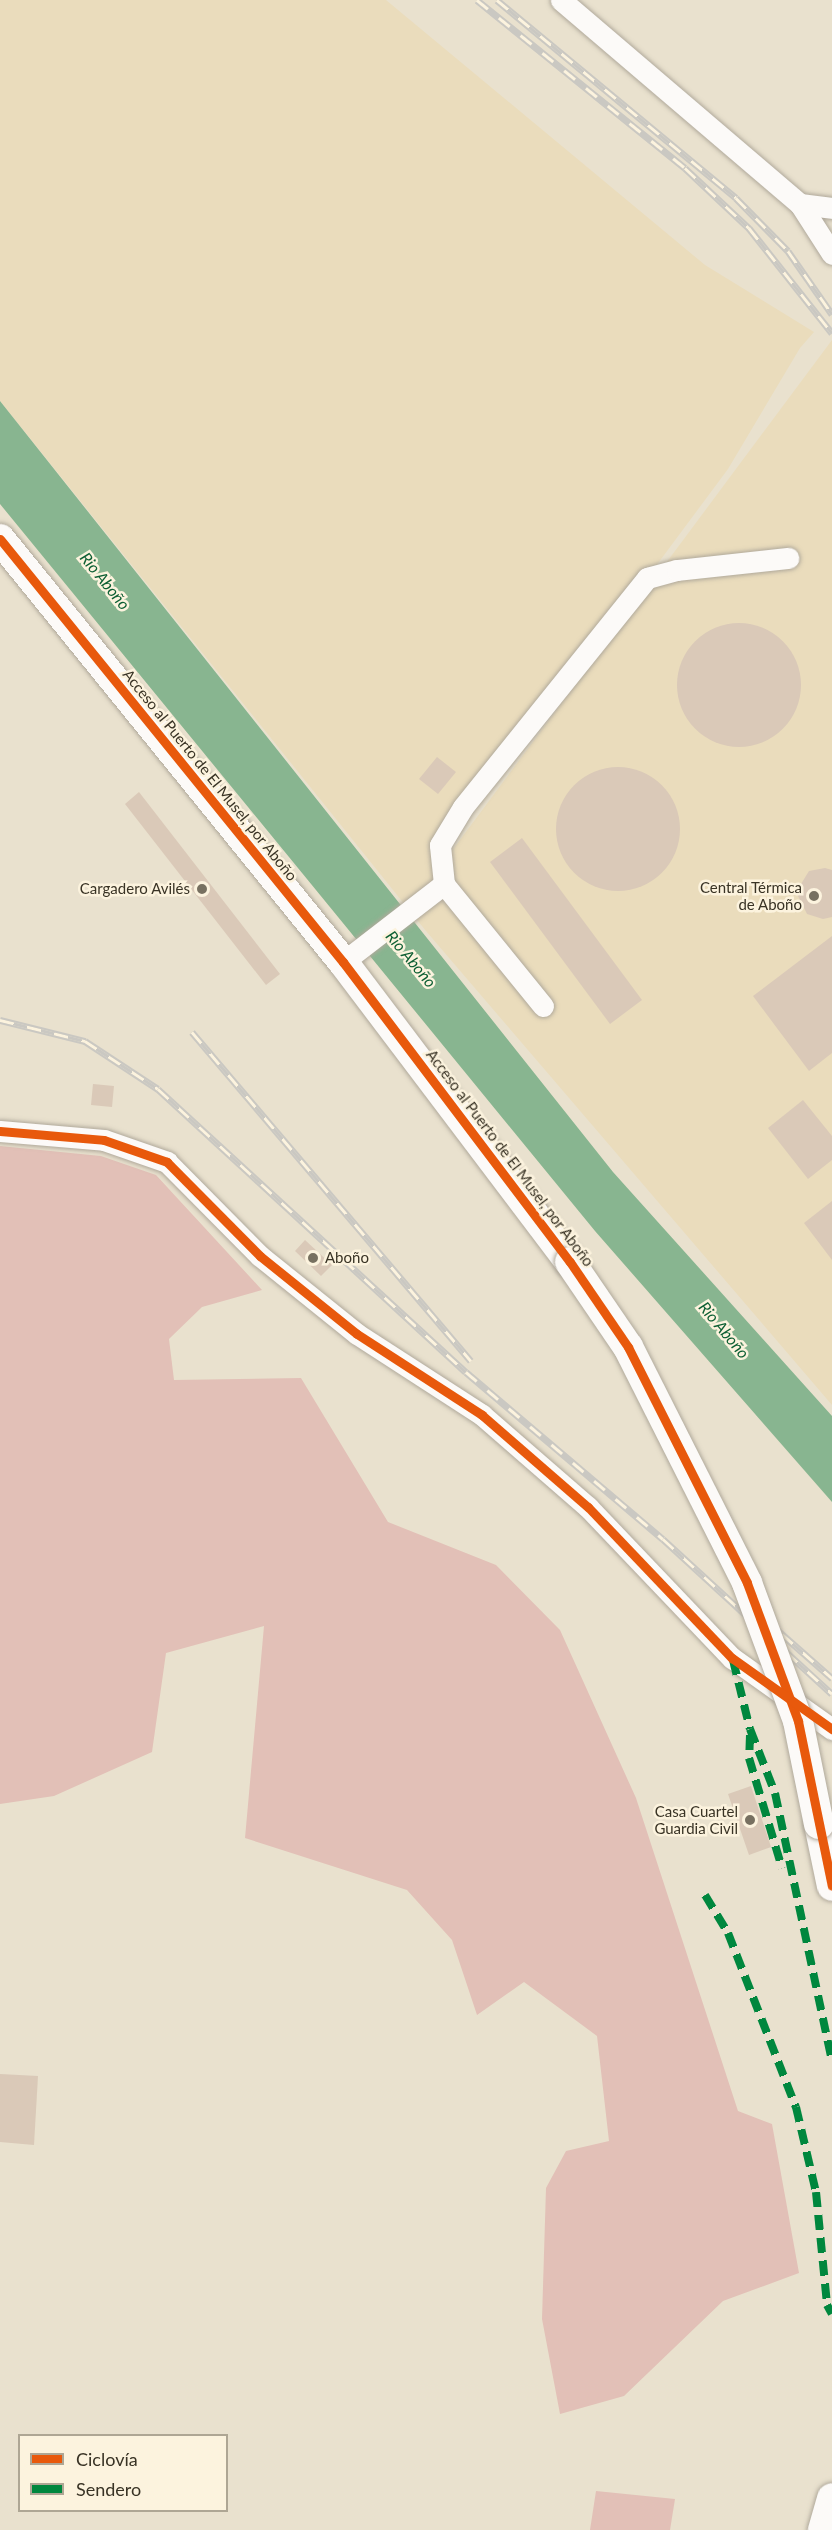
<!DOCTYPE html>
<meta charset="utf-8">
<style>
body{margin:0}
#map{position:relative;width:832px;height:2530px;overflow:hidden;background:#e9e1ce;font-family:Lato,sans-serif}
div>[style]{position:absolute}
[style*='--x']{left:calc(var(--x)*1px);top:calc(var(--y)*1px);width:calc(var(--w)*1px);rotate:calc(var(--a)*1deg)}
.built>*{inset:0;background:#eadcbc}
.green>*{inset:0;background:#e2c0b7}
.water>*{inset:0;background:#88b590}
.building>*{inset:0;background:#dac9b8}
.round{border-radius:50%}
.roads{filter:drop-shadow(0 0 2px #b0a99b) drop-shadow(0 0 2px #b0a99b)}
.street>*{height:21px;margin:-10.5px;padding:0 10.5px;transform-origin:10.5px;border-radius:10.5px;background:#fcfaf8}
.secondary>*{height:30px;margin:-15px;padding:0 15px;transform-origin:15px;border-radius:15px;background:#fcfaf8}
.rail>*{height:7px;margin-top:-3.5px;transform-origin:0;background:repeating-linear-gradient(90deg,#fcf3de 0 14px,#cac8c2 0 28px);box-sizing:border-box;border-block:2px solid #cac8c2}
.bridges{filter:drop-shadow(0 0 2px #b0a99b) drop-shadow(0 0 2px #b0a99b)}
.secondary-bridge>*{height:30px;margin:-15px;padding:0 15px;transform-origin:15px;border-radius:15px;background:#fcfaf8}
.quiet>*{height:8px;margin-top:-4px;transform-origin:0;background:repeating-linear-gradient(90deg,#00873e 0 15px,transparent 0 23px)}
.cycleway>*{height:9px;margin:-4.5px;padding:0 4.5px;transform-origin:4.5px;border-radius:4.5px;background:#e8590c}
.dots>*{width:16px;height:16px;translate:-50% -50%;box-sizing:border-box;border:3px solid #fcf3de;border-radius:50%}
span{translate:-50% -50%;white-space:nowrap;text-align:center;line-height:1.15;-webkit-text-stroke:5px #fcf3de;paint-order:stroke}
.street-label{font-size:15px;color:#393325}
.poi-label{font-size:15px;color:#393325}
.right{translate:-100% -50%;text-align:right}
.left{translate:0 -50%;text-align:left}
.water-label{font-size:16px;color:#0d5f33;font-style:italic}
.legend{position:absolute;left:18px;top:2434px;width:210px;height:78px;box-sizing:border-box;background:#fcf3de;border:2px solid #aea694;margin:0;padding:8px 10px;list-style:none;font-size:18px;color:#393325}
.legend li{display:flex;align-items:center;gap:12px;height:30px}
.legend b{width:30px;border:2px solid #aea694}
</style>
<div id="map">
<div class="built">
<i style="clip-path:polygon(0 0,386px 0,705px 265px,814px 332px,800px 348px,728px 469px,647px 578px,463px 807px,442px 864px,832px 340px,832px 1405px,426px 931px,0 401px)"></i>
</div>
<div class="green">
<i style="clip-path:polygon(0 1146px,101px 1156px,156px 1175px,262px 1290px,202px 1307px,169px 1339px,174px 1380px,301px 1378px,388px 1522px,496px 1565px,560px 1630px,636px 1798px,738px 2111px,772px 2124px,799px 2273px,723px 2301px,624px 2396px,560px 2414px,542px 2319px,546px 2188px,566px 2151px,609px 2141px,597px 2036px,524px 1982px,477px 2015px,452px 1940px,407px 1890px,245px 1838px,264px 1626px,166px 1653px,152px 1752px,54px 1796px,0 1804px)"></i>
<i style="clip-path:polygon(596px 2491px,675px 2499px,670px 2530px,590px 2530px)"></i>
</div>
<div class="water">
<i style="clip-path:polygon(0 401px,613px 1172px,832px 1416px,832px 1502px,595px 1231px,0 504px)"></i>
</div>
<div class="building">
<i class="round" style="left:677px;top:623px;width:124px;height:124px"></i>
<i style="clip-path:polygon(437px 757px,456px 772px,438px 794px,419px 779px)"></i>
<i class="round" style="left:556px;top:767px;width:124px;height:124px"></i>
<i style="clip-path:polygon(139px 792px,280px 974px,266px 985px,125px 804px)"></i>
<i style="clip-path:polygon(522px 838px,642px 1000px,610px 1024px,490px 862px)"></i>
<i style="clip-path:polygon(825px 868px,832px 870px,832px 917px,823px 919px,807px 914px,796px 892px,809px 871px)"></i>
<i style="clip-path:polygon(832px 936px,832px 1053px,809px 1071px,753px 996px)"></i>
<i style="clip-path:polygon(93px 1084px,114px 1086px,112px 1107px,91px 1105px)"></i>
<i style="clip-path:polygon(803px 1100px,832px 1136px,832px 1160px,808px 1179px,768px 1128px)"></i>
<i style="clip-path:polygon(832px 1201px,832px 1260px,804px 1223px)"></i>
<i style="clip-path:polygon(305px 1240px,332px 1265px,321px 1276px,295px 1251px)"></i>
<i style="clip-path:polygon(751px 1786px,771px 1847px,749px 1855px,728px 1794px)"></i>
<i style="clip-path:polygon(0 2074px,38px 2076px,34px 2145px,0 2142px)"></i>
</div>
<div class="roads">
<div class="street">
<i style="--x:561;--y:0;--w:314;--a:40.5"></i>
<i style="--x:800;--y:204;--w:59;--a:57.4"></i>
<i style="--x:800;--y:204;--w:32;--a:7"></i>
<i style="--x:343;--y:962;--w:128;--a:-37.7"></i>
<i style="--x:543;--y:1006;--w:157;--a:-129.1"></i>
<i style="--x:444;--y:884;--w:39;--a:-96"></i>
<i style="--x:440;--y:845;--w:44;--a:-58.8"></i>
<i style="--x:463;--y:807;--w:294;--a:-51.2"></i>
<i style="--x:647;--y:578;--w:31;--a:-15"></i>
<i style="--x:677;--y:570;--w:112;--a:-6.2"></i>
<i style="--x:0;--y:1131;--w:104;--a:4.9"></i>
<i style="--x:104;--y:1140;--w:67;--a:19.2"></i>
<i style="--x:167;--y:1162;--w:132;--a:45.3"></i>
<i style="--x:260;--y:1256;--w:124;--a:38.8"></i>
<i style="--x:357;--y:1334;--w:149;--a:32.9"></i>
<i style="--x:482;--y:1415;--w:140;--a:41"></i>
<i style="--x:588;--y:1507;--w:209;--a:46.4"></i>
<i style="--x:732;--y:1658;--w:123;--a:35.4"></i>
</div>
<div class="secondary">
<i style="--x:0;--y:539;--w:545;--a:50.96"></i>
<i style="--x:343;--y:962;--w:376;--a:52.9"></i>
<i style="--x:819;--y:1824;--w:63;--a:78.2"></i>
<i style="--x:823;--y:2530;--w:33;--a:-74"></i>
</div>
</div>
<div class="rail">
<i style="--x:477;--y:0;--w:267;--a:38.9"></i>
<i style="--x:685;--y:168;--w:88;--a:43.2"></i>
<i style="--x:749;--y:228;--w:134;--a:51.7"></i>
<i style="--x:497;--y:0;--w:310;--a:39.6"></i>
<i style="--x:736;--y:198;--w:74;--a:45.5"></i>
<i style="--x:788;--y:251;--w:77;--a:55.1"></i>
<i style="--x:0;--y:1020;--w:88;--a:13.9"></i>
<i style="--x:85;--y:1041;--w:87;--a:33.3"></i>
<i style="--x:158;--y:1089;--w:418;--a:42.6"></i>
<i style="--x:466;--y:1372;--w:258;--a:40.3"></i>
<i style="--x:663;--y:1539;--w:229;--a:42.5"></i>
<i style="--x:192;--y:1032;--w:431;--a:49.7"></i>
<i style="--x:740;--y:1597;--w:123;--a:41.4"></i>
</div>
<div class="bridges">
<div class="secondary-bridge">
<i style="--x:570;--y:1262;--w:103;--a:55.7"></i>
<i style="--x:628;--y:1347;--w:264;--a:63.2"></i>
<i style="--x:747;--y:1583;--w:147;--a:69.7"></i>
<i style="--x:798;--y:1721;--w:105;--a:78.5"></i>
</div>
</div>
<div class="quiet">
<i style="--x:733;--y:1660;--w:71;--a:76.2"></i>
<i style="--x:750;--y:1729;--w:69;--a:68.7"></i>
<i style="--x:775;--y:1793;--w:274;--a:78"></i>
<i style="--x:750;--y:1735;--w:23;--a:92"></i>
<i style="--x:749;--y:1758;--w:115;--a:73.3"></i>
<i style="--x:705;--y:1895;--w:44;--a:58.8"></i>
<i style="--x:728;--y:1933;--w:187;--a:68.7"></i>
<i style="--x:796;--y:2107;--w:87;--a:76.8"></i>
<i style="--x:816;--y:2192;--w:114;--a:84.4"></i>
<i style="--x:827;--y:2305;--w:10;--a:61"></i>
</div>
<div class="cycleway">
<i style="--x:0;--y:539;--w:545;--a:50.96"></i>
<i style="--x:343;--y:962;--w:376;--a:52.9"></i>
<i style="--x:570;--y:1262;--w:103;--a:55.7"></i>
<i style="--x:628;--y:1347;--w:264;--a:63.2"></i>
<i style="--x:747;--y:1583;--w:147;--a:69.7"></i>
<i style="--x:798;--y:1721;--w:168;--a:78.4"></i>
<i style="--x:0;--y:1131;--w:104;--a:4.9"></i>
<i style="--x:104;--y:1140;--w:67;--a:19.2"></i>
<i style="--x:167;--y:1162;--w:132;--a:45.3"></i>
<i style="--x:260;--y:1256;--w:124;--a:38.8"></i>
<i style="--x:357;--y:1334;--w:149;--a:32.9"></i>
<i style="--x:482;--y:1415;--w:140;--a:41"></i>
<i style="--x:588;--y:1507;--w:209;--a:46.4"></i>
<i style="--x:732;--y:1658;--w:123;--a:35.4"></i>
</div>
<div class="dots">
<i style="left:202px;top:889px;background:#777060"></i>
<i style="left:814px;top:896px;background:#777060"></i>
<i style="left:313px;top:1258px;background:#777060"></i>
<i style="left:750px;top:1820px;background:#777060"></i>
</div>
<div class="street-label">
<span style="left:210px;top:775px;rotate:51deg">Acceso al Puerto de El Musel, por Aboño</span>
<span style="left:510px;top:1158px;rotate:53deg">Acceso al Puerto de El Musel, por Aboño</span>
</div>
<div class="poi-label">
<span class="right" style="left:802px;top:896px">Central Térmica<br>de Aboño</span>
<span class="right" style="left:190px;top:889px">Cargadero Avilés</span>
<span class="left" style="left:325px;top:1258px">Aboño</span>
<span class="right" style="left:738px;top:1820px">Casa Cuartel<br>Guardia Civil</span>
</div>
<div class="water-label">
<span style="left:105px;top:581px;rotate:51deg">Rio Aboño</span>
<span style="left:411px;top:959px;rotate:50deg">Rio Aboño</span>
<span style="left:724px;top:1330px;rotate:50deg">Rio Aboño</span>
</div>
<ul class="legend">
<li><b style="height:8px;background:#e8590c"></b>Ciclovía</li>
<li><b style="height:8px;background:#00873e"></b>Sendero</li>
</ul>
</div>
